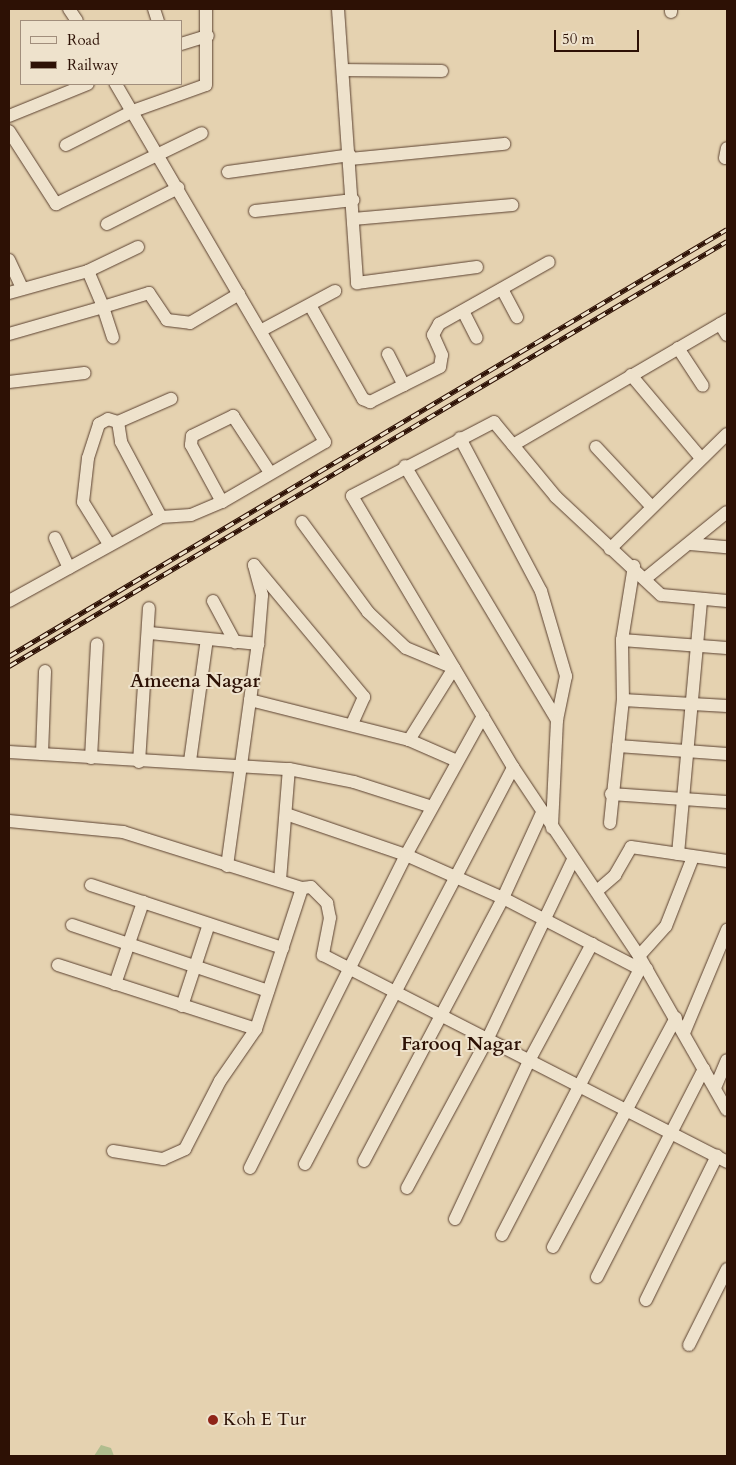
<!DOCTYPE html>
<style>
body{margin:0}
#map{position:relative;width:736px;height:1465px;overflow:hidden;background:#e5d2b0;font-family:Cardo,serif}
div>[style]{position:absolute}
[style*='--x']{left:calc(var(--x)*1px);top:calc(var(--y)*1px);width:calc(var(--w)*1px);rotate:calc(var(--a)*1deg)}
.green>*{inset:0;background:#b0bd8e}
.roads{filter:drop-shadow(0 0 1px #5b4130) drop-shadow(0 0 1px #5b4130)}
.minor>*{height:12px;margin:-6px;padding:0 6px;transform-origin:6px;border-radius:6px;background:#eee2cc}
.rail>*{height:5px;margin-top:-2.5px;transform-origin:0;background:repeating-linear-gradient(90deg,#eee2cc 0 9px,#2d1105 0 18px);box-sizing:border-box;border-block:1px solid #2d1105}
.dots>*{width:14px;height:14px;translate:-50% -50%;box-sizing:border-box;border:2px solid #eee2cc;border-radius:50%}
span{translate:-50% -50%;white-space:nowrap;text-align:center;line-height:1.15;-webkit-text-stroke:4px #eee2cc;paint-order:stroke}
.poi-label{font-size:18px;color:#2d1105}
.left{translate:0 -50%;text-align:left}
.neighbourhood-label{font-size:19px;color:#2d1105;font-weight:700}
.frame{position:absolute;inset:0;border:10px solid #2d1105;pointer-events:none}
.legend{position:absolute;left:20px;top:20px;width:162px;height:65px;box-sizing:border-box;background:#eee2cc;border:1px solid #a18e7c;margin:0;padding:6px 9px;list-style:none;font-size:15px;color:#2d1105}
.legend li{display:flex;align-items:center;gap:10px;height:25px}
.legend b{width:25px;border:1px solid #a18e7c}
.scale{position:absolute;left:554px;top:30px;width:85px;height:22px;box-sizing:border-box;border:2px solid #2d1105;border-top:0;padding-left:6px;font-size:15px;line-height:18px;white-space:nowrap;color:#2d1105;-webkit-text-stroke:4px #eee2cc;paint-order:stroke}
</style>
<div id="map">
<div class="green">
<i style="clip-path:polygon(101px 1445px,111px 1448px,114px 1456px,94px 1456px)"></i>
</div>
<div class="roads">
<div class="minor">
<i style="--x:69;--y:9;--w:14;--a:56"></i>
<i style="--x:154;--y:9;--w:13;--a:72"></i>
<i style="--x:338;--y:9;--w:275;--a:86"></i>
<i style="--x:357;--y:283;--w:121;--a:-7.6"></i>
<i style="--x:671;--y:12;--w:3;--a:-90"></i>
<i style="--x:181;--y:44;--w:28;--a:-17"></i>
<i style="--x:343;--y:70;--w:99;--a:0.6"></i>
<i style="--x:9;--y:116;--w:85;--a:-22.1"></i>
<i style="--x:9;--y:131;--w:87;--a:57.2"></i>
<i style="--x:56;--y:204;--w:162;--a:-25.9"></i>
<i style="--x:66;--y:145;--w:75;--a:-26.9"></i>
<i style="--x:133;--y:111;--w:77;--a:-19.6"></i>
<i style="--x:206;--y:85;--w:76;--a:-90"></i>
<i style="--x:725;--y:158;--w:10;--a:-79"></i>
<i style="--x:350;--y:159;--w:155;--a:-5.6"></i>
<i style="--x:228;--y:172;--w:123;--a:-7.9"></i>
<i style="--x:255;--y:211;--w:99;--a:-6.4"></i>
<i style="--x:353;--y:219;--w:160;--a:-5"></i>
<i style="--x:107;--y:224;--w:80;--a:-26.9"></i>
<i style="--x:138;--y:247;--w:55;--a:154.4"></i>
<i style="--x:88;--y:271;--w:39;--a:67"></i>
<i style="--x:103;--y:307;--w:48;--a:-16.9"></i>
<i style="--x:149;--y:293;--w:32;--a:56"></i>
<i style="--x:167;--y:320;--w:23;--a:7"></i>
<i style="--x:190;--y:323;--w:57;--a:-30.6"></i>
<i style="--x:9;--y:260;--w:31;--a:65"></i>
<i style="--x:502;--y:289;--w:32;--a:62"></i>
<i style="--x:9;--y:293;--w:82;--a:-15.6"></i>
<i style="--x:311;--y:307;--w:106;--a:60.5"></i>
<i style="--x:363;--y:399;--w:8;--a:23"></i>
<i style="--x:370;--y:402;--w:78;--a:-26.6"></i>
<i style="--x:440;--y:367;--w:12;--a:-81"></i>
<i style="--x:442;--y:355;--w:22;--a:-114"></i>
<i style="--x:433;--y:335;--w:13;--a:-61"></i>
<i style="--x:439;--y:324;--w:126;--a:-29.4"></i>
<i style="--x:463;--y:311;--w:30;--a:63"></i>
<i style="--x:720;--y:324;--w:13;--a:58"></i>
<i style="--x:262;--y:330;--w:83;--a:-28.1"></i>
<i style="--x:9;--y:334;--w:98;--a:-16"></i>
<i style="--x:103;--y:307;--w:32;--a:72"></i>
<i style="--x:678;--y:348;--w:45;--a:56.7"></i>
<i style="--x:388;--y:354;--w:35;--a:63"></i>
<i style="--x:631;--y:375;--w:109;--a:49.9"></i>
<i style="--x:9;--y:382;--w:76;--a:-6.8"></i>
<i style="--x:118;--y:422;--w:20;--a:81"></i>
<i style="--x:121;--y:442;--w:85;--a:61.9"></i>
<i style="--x:460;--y:438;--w:173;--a:62.1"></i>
<i style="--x:541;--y:591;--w:89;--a:73.6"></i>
<i style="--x:566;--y:676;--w:45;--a:101.6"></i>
<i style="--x:513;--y:445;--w:248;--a:-30.3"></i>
<i style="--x:596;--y:447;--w:82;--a:47"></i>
<i style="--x:405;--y:466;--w:296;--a:59.1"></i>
<i style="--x:557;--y:720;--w:108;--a:92.7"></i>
<i style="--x:222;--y:502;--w:65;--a:-118.5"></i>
<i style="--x:191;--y:445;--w:9;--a:-84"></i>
<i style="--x:192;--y:436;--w:46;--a:-26"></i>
<i style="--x:233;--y:416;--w:66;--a:56.8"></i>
<i style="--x:302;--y:522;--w:112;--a:53.7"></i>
<i style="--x:368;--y:612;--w:52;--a:43.5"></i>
<i style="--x:406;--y:648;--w:52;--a:22.6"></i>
<i style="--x:454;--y:668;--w:85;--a:122"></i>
<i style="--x:55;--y:538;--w:33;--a:65"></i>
<i style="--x:109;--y:544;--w:49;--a:-121.8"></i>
<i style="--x:83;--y:502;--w:44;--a:-83.5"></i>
<i style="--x:88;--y:458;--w:36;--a:-72"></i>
<i style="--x:99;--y:424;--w:10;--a:-29"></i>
<i style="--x:108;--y:419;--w:10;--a:17"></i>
<i style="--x:118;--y:422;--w:58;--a:-23.5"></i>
<i style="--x:690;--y:544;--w:37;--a:5"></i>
<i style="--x:610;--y:549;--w:164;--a:-44.5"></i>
<i style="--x:646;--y:578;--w:104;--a:-39.2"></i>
<i style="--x:9;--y:601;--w:174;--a:-28.9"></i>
<i style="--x:161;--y:517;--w:30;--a:-4"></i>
<i style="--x:191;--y:515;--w:34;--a:-23"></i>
<i style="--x:222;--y:502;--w:119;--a:-30.2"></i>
<i style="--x:325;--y:442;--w:415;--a:-120.3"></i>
<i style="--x:213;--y:601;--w:47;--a:61.8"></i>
<i style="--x:727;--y:601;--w:66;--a:-174.8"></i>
<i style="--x:661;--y:595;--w:144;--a:-137"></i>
<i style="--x:556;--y:497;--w:97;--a:-129.6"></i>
<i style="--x:494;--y:422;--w:160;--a:152.5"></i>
<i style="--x:352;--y:496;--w:315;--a:59.3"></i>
<i style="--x:513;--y:767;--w:227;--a:56.3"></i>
<i style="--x:639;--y:956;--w:177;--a:60.3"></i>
<i style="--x:150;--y:633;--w:109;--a:5.8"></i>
<i style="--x:622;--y:640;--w:105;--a:4.4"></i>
<i style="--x:250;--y:700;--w:164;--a:14.1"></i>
<i style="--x:409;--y:740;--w:50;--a:23.5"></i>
<i style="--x:623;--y:700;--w:104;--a:3.3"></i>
<i style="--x:618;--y:746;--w:109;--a:4.2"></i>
<i style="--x:9;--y:752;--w:281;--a:3.5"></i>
<i style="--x:289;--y:769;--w:66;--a:11.3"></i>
<i style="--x:354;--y:782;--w:82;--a:17.8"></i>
<i style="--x:42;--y:754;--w:83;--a:-87.9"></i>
<i style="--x:91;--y:758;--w:114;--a:-87"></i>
<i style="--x:190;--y:761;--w:123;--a:-82.1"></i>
<i style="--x:139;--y:762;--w:154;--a:-86.3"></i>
<i style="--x:611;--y:794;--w:116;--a:3.9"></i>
<i style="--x:286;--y:814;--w:127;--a:18.9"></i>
<i style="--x:406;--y:855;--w:106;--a:23.9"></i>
<i style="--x:503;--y:898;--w:154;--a:27.4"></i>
<i style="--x:9;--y:821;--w:115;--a:5.5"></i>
<i style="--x:123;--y:832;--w:188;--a:17.4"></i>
<i style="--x:302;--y:888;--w:9;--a:-6"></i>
<i style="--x:311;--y:887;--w:23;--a:45"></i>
<i style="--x:327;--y:903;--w:15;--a:79"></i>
<i style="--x:330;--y:918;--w:38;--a:101"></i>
<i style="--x:323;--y:955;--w:454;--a:27.1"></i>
<i style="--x:610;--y:823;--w:124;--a:-84"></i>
<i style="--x:623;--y:700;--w:60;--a:-91"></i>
<i style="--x:622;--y:640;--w:75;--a:-80.8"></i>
<i style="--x:678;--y:854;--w:256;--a:-84.8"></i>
<i style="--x:227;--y:866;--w:224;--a:-82.1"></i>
<i style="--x:258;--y:644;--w:49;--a:-85.3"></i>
<i style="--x:262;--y:595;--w:31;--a:-105"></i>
<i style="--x:254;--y:565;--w:172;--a:50.2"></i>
<i style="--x:364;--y:697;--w:30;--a:114"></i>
<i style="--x:280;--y:880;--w:111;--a:-85.4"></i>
<i style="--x:91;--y:885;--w:202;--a:18.2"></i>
<i style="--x:598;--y:890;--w:23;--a:-41"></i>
<i style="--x:615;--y:875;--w:32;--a:-60"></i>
<i style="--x:631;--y:847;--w:97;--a:8.3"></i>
<i style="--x:72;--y:925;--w:207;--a:18.6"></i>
<i style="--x:639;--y:956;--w:40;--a:-48"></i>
<i style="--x:666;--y:926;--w:74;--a:-68.6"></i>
<i style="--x:58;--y:965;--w:208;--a:17.9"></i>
<i style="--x:115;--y:984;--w:87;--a:-71.1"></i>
<i style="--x:182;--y:1006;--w:86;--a:-71.8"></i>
<i style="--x:684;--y:1033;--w:112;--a:-67.3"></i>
<i style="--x:715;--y:1088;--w:30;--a:-67"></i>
<i style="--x:113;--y:1151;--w:51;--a:9.1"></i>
<i style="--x:163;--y:1159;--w:24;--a:-24"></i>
<i style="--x:185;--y:1149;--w:76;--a:-62.8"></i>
<i style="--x:220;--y:1081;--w:63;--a:-55.3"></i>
<i style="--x:256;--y:1029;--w:148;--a:-71.9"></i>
<i style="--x:364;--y:1161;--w:297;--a:-62.1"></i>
<i style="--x:503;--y:898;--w:94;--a:-65.4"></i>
<i style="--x:305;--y:1164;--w:448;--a:-62.3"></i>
<i style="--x:250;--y:1168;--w:350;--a:-63.5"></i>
<i style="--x:406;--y:855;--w:159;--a:-61"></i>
<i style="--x:407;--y:1188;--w:170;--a:-61.6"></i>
<i style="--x:488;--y:1038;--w:197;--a:-64.5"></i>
<i style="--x:455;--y:1219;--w:177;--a:-64.9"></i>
<i style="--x:530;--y:1059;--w:131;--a:-61.7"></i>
<i style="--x:502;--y:1235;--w:300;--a:-62.6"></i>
<i style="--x:640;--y:969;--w:7;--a:0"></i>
<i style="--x:553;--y:1247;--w:260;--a:-61.8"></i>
<i style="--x:597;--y:1277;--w:234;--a:-62.8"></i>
<i style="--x:646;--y:1300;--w:161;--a:-63.8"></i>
<i style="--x:689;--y:1345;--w:85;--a:-63.4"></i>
</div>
</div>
<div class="rail">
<i style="--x:9;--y:656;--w:835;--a:-30.74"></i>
<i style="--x:9;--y:666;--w:834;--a:-30.62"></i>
</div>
<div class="dots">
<i style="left:213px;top:1420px;background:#8f2418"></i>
</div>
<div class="poi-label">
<span class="left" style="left:223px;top:1420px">Koh E Tur</span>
</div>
<div class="neighbourhood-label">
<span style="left:195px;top:682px">Ameena Nagar</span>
<span style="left:461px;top:1045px">Farooq Nagar</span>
</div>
<div class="frame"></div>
<ul class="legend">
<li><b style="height:6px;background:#eee2cc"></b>Road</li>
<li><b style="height:6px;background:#2d1105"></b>Railway</li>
</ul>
<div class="scale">50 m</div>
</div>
